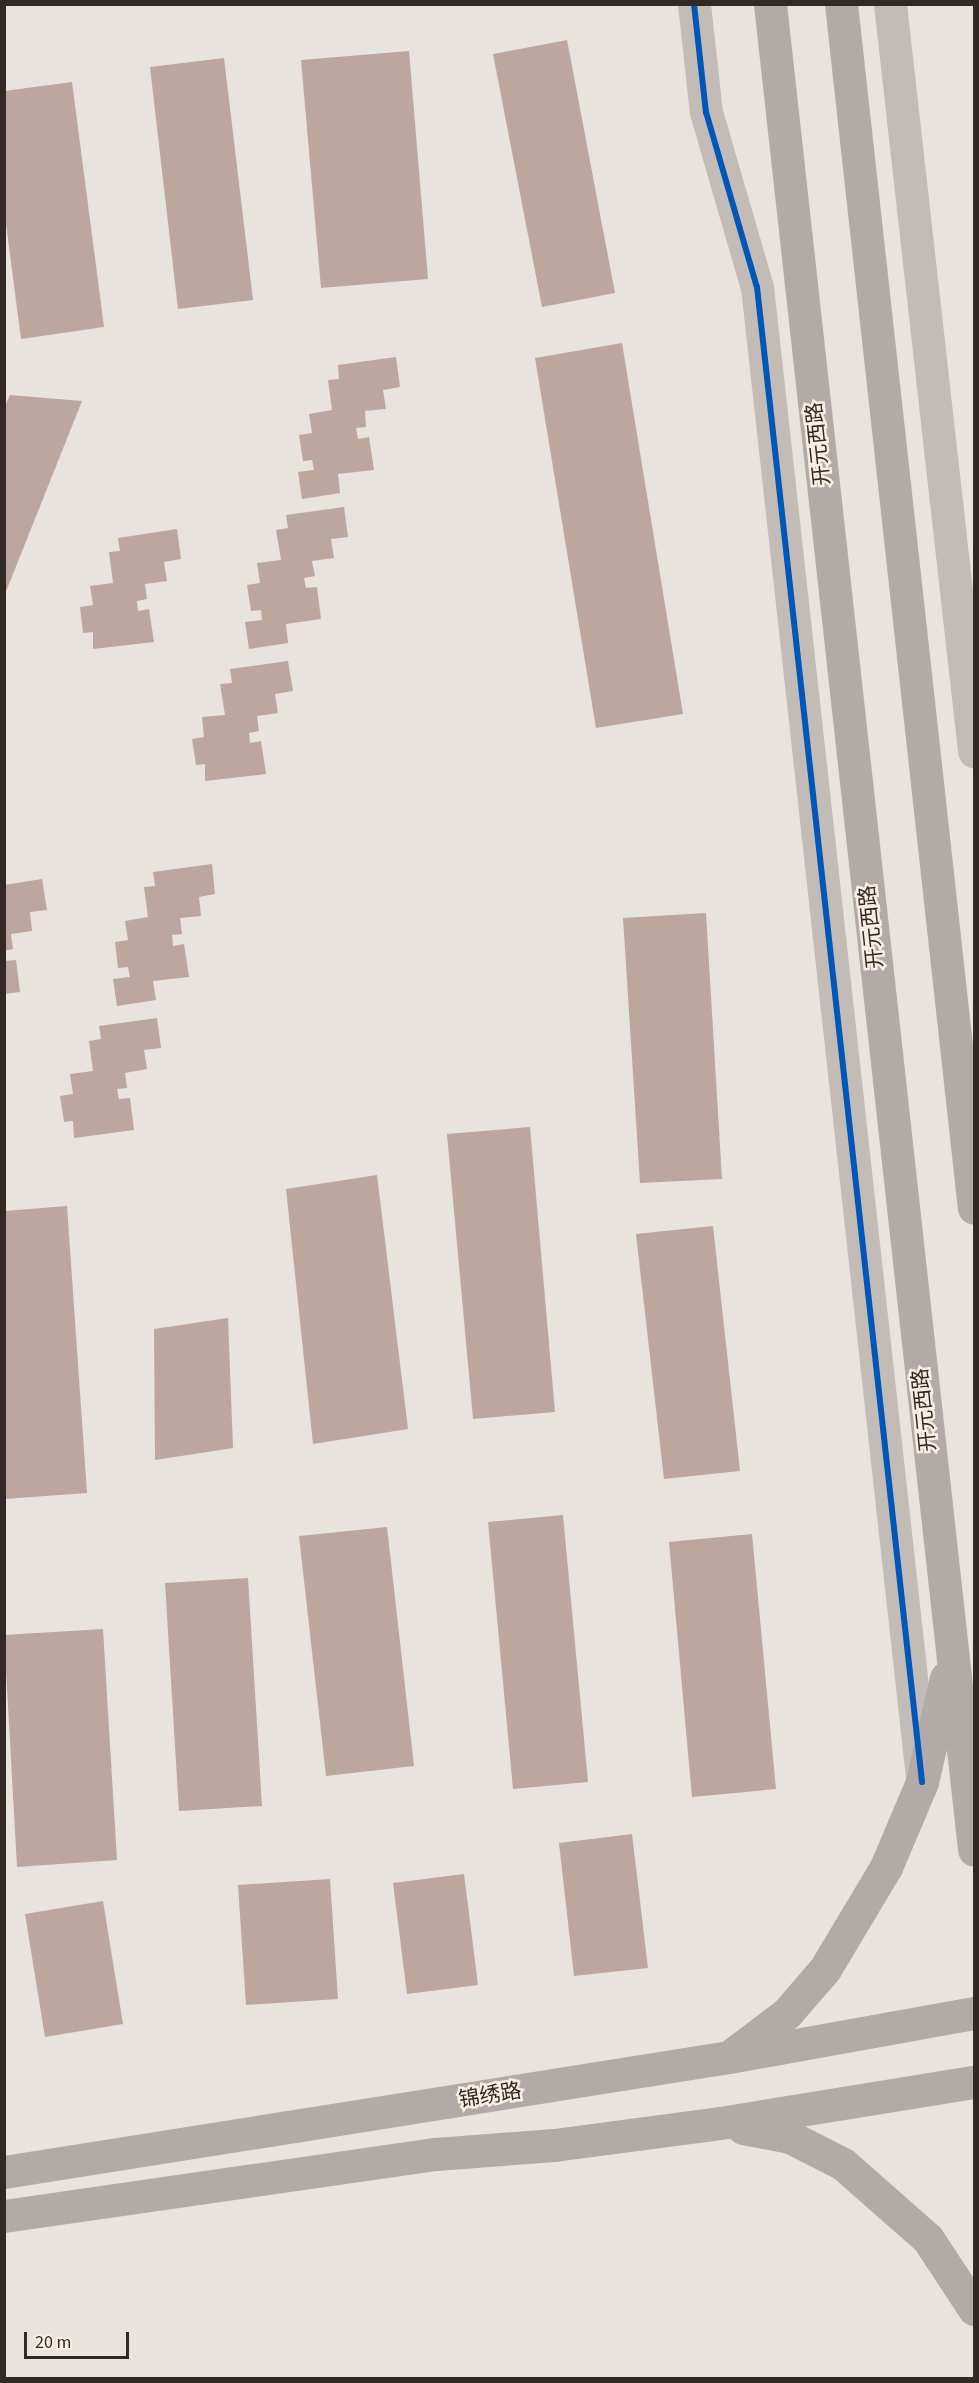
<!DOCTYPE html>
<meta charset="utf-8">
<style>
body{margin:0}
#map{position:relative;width:979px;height:2383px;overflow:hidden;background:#e9e3dd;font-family:"Source Sans 3","Noto Sans SC",sans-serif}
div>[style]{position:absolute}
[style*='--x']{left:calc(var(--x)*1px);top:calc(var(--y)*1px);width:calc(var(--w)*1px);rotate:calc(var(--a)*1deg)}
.building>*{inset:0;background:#bca79f}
.minor>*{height:33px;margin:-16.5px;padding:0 16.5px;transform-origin:16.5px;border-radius:16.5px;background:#c3bcb6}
.major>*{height:33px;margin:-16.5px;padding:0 16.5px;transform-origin:16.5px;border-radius:16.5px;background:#b1aaa6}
.cycleway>*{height:6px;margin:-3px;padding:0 3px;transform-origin:3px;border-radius:3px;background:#0057b8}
span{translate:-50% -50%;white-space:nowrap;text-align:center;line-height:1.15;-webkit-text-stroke:5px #f8eee3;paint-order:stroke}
.street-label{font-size:21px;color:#322925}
.frame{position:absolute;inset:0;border:6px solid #322925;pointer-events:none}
.scale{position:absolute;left:24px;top:2332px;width:105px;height:27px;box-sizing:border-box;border:3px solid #322925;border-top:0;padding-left:8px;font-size:18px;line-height:21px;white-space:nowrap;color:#322925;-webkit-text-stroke:4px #f8eee3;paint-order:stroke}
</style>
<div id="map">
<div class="building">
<i style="clip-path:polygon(567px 40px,615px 293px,542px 307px,493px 54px)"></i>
<i style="clip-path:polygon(409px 51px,428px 279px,321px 288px,301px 60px)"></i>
<i style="clip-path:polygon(224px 58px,253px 300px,178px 309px,150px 67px)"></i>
<i style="clip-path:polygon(72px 82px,104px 327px,21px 339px,4px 209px,4px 91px)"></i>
<i style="clip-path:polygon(622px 343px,683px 714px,596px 728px,535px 358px)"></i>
<i style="clip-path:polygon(396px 357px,400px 387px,383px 390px,386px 409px,365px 411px,366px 427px,356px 428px,358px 439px,369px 437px,374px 470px,338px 474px,340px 493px,302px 499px,298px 472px,314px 470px,312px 460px,303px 461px,299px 435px,312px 433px,309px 414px,332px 410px,328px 380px,339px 379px,338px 365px)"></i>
<i style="clip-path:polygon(10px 395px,82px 401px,5px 594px,4px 408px)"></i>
<i style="clip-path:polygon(344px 507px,348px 537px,331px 539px,334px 558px,312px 561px,315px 576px,304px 578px,306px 588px,317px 587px,321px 619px,286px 624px,288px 643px,249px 649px,245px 622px,262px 620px,261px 610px,251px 611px,247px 585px,260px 583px,257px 563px,281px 560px,276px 530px,288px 528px,286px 515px)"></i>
<i style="clip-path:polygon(177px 529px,181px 559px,164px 562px,167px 581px,145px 584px,147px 599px,137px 601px,138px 611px,149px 609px,154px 642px,93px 649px,93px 632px,83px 633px,80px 607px,93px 605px,90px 586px,113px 583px,109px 552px,120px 551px,118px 538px)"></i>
<i style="clip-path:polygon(288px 661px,293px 691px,275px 694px,278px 713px,257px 716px,259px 731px,249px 733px,250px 743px,261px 741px,266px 774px,205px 781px,205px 764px,196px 765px,192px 739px,204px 737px,202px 717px,225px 715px,220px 684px,232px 683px,230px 669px)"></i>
<i style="clip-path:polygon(212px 864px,215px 894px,199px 897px,201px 916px,180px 918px,182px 934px,172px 935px,173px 946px,184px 944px,189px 977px,153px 981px,156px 1000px,117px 1006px,113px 979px,130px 977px,128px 967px,118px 968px,115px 942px,128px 940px,125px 921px,148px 917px,144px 887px,155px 886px,153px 872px)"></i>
<i style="clip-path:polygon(42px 879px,47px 910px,30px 912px,32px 931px,11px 934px,13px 949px,4px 951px,4px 885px)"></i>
<i style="clip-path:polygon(706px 913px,722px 1179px,640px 1183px,623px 918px)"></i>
<i style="clip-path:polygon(16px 960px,20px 992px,4px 994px,4px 961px)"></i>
<i style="clip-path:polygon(157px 1018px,161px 1048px,144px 1050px,147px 1069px,125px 1073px,127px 1088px,117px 1089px,119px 1099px,130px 1098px,134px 1130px,74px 1138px,73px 1121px,64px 1122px,60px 1096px,73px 1094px,70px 1074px,93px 1071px,89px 1041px,101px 1039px,99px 1026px)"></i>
<i style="clip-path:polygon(530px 1127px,555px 1412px,473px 1419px,447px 1134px)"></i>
<i style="clip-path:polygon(377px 1175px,408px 1429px,313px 1444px,286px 1189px)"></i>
<i style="clip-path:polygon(67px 1206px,87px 1493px,4px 1499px,4px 1211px)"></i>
<i style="clip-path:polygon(713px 1226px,740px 1471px,664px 1479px,636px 1234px)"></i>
<i style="clip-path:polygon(228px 1318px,233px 1448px,155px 1460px,154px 1329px)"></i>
<i style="clip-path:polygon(563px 1515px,588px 1782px,513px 1789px,488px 1522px)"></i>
<i style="clip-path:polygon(387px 1527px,414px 1766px,326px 1776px,299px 1536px)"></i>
<i style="clip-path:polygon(752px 1534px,776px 1789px,692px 1797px,669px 1542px)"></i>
<i style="clip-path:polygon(248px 1578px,262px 1806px,179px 1811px,165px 1583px)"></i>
<i style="clip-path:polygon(103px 1629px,117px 1860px,17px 1867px,4px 1635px)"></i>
<i style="clip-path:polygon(632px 1834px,648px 1968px,574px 1976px,559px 1843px)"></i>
<i style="clip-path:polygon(464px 1874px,478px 1985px,407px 1994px,393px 1883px)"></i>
<i style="clip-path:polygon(330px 1879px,338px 1999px,246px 2005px,238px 1885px)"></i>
<i style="clip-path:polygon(103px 1901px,123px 2024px,45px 2037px,25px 1914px)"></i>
</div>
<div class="minor">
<i style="--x:694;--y:4;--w:109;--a:83.7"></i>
<i style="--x:706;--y:112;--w:182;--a:73.8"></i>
<i style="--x:757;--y:287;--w:1499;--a:83.68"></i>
<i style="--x:890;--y:4;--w:752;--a:83.58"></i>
</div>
<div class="major">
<i style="--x:770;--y:4;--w:1857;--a:83.69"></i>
<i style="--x:841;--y:4;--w:1211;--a:83.7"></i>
<i style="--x:733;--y:2054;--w:68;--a:-37.2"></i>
<i style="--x:787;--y:2013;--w:58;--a:-49.2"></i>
<i style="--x:825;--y:1969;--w:119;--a:-59.1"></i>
<i style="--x:886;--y:1867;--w:92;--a:-67"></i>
<i style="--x:922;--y:1782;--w:107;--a:-77"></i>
<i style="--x:743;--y:2128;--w:48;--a:10.8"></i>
<i style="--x:790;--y:2137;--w:59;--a:27"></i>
<i style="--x:843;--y:2164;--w:113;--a:41.4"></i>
<i style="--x:928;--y:2239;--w:84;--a:56.7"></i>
<i style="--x:4;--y:2172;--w:734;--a:-9.01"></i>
<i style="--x:729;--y:2057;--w:249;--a:-10.2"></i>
<i style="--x:4;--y:2216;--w:436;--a:-8.2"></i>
<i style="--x:436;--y:2154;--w:118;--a:-4.4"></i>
<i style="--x:554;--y:2145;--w:167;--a:-7.5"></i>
<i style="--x:720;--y:2123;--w:257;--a:-9.2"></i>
</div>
<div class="cycleway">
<i style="--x:694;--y:4;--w:109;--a:83.7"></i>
<i style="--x:706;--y:112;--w:182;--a:73.8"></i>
<i style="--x:757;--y:287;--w:1504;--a:83.7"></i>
</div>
<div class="street-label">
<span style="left:818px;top:444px;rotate:-96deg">开元西路</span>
<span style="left:871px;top:927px;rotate:-96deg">开元西路</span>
<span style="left:924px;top:1410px;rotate:-96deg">开元西路</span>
<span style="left:490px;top:2095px;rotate:-9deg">锦绣路</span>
</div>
<div class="frame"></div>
<div class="scale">20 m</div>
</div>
